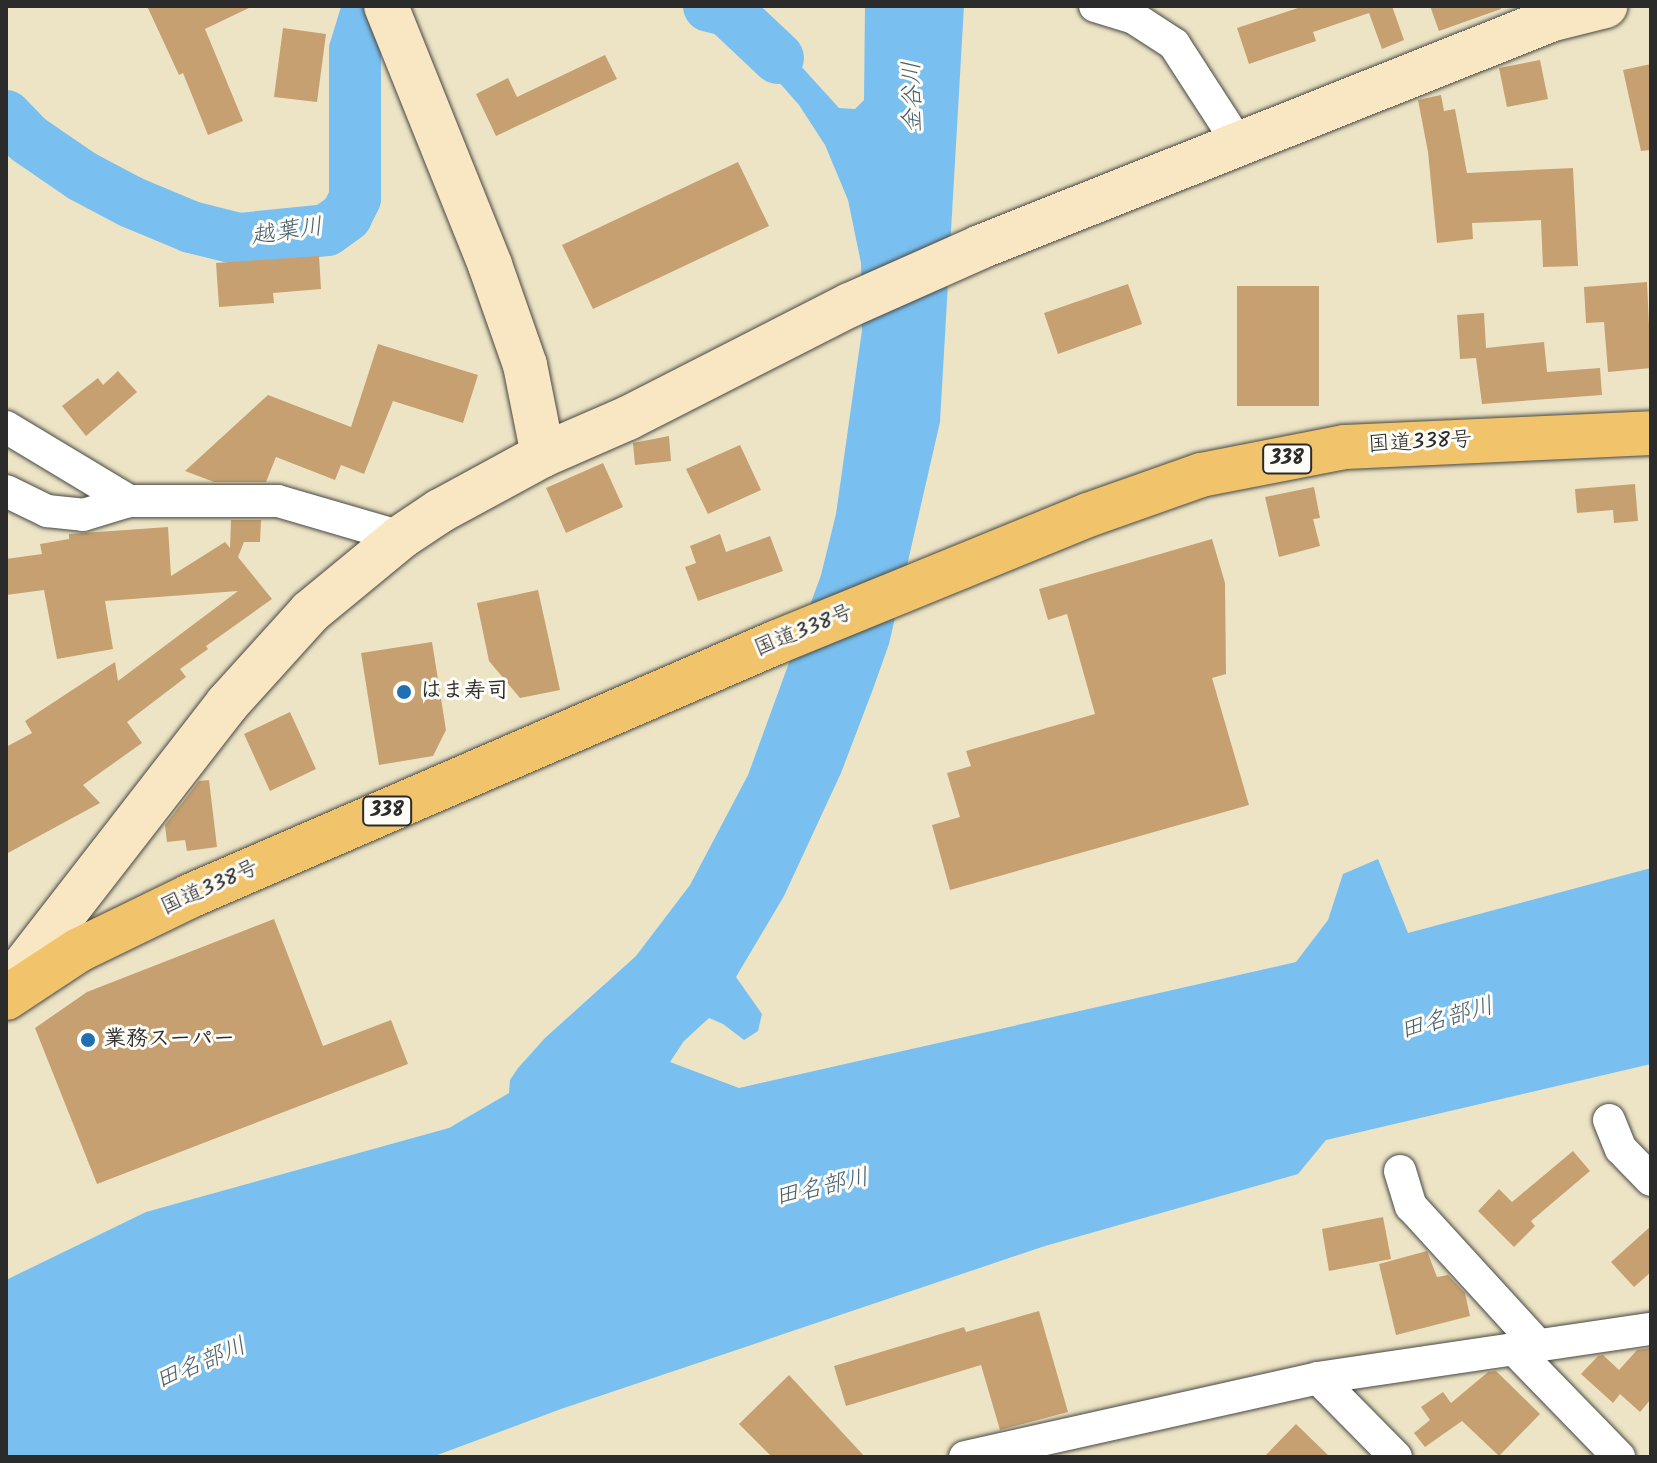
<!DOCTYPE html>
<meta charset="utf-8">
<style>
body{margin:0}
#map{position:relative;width:1657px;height:1463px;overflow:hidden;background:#ede4c6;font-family:Kalam,"Klee One",sans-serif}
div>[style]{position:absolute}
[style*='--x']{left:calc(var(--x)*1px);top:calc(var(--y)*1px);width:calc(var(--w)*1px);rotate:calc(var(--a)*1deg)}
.water>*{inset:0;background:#79c0f0}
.river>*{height:52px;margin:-26px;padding:0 26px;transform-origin:26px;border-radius:26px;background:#79c0f0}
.building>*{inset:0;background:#c6a071}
.roads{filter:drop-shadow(0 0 2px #484742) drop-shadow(0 0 2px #484742)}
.street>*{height:32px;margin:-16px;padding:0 16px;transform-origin:16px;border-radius:16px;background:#fff}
.secondary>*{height:44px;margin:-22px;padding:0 22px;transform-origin:22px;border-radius:22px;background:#f9e7c3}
.highway>*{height:44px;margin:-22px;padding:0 22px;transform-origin:22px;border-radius:22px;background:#f1c36a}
.dots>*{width:22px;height:22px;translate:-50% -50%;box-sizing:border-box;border:4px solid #fdfcf7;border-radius:50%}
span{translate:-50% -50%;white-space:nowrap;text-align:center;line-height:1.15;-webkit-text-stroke:6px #fdfcf7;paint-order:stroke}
.shield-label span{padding:2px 6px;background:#fdfcf7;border:2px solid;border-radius:6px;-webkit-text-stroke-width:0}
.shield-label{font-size:20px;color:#2b2b2b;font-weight:700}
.street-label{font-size:22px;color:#2b2b2b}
.poi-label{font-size:22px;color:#2b2b2b;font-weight:700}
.left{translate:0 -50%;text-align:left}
.water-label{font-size:24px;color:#465f70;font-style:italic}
.frame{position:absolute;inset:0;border:8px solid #2b2b2b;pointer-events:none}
</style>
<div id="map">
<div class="water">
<i style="clip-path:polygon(865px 6px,964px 6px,940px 422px,889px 644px,873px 689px,841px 773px,784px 896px,736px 977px,762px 1014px,758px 1031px,744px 1040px,723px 1024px,709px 1018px,684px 1041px,670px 1062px,739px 1088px,1296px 962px,1328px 920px,1343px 874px,1378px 859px,1408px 933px,1651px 868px,1651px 1064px,1326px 1140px,1298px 1174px,1045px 1246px,561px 1409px,432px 1457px,6px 1457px,6px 1280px,146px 1212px,449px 1128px,509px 1093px,510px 1080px,518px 1068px,545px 1038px,636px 956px,690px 885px,748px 775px,821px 575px,836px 514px,862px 330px,861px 263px,848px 200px,825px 145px,799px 105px,731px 28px,727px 10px,760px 21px,839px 108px,855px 109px,864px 100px)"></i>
</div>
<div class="river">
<i style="--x:709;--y:6;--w:18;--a:13"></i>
<i style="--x:727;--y:10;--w:70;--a:43.3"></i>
<i style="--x:6;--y:116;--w:32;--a:46"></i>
<i style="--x:28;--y:139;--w:65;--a:34.4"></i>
<i style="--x:82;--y:176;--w:55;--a:28"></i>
<i style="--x:131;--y:202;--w:65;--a:22.6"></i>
<i style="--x:191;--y:227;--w:49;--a:14"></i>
<i style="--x:239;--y:239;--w:88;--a:-5.8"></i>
<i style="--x:327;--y:230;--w:24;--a:-36"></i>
<i style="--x:346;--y:216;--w:20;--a:-63"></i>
<i style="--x:355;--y:198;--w:148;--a:-90"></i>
<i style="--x:355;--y:50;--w:38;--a:-73"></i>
</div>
<div class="building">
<i style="clip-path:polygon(147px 6px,253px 6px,205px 29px,243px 121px,208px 135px,183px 73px,179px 75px)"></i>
<i style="clip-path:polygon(1304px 6px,1392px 6px,1404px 40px,1382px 49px,1369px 13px,1313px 32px,1316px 41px,1249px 64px,1237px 28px)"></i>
<i style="clip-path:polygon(1430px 6px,1500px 6px,1501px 9px,1439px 31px)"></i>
<i style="clip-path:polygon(283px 28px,326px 34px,317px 102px,274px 97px)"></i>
<i style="clip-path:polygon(605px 55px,617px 79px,496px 136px,476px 94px,508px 78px,517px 97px)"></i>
<i style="clip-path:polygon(1540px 60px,1548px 99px,1507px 107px,1499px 68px)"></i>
<i style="clip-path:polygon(1651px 64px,1651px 150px,1641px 151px,1623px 70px)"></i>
<i style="clip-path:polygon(1441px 95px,1444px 111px,1455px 109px,1467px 173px,1573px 168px,1578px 266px,1543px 267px,1541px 220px,1472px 223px,1473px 239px,1437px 243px,1428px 152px,1418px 100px)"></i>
<i style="clip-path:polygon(738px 162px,769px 226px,593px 309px,562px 245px)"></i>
<i style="clip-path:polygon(319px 256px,321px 289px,273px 293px,274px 303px,219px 307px,216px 263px)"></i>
<i style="clip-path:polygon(1647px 282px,1651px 368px,1608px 372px,1604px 322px,1586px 323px,1584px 287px)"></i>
<i style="clip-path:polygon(1128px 284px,1142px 324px,1058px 354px,1044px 313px)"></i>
<i style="clip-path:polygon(1237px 286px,1319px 286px,1319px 406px,1237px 406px)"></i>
<i style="clip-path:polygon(1484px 313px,1486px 348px,1544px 342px,1547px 372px,1600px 368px,1602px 395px,1482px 404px,1476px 358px,1460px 359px,1457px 315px)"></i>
<i style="clip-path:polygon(378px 344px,478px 375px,463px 423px,393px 401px,364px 474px,341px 465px,335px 480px,276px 457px,266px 482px,214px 482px,185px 471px,268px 395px,351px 427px)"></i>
<i style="clip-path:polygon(118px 371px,137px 392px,86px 436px,62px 406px,98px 378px,103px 385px)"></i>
<i style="clip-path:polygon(669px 436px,671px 461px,635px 465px,633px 443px)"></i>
<i style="clip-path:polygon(740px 445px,761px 490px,708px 514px,686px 469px)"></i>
<i style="clip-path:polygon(603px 463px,623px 507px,566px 533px,546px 488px)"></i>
<i style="clip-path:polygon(1635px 484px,1638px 521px,1614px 523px,1613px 510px,1577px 513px,1575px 489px)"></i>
<i style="clip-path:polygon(1314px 487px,1320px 518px,1313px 519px,1320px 546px,1279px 557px,1265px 497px)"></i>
<i style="clip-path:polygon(231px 520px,261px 520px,260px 542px,244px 542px,238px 557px,272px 599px,206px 646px,208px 649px,180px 669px,186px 677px,127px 722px,142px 743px,83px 785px,100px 803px,6px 854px,6px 747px,32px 733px,25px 721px,115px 662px,118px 681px,238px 591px,105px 601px,113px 649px,57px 659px,44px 590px,6px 595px,6px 559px,42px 554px,40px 544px,69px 539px,69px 534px,168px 527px,171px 576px,225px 542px,230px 548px)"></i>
<i style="clip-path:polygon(720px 534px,726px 552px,770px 536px,783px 571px,698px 601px,685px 567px,696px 563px,690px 546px)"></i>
<i style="clip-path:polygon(1212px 539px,1225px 583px,1226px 674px,1212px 678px,1249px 805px,950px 890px,932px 825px,960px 817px,947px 773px,971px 766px,966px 751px,1095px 714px,1067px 614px,1048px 620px,1039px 589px)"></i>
<i style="clip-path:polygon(538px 590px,560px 690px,520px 698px,489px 661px,477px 603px)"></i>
<i style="clip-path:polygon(432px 642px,446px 730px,433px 756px,379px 765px,361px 653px)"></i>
<i style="clip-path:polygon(290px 712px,316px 769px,270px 791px,244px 734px)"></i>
<i style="clip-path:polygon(209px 780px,217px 847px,187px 851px,185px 840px,167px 842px,165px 825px,199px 781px)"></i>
<i style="clip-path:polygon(274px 919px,323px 1046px,391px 1020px,408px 1064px,97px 1184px,35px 1028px,87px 992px)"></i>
<i style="clip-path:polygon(1573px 1151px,1590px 1171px,1531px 1221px,1535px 1226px,1514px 1247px,1478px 1211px,1499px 1189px,1512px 1202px)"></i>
<i style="clip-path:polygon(1383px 1217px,1391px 1259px,1329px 1271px,1322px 1229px)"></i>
<i style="clip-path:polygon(1651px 1226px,1651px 1272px,1634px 1287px,1611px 1262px)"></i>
<i style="clip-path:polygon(1427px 1251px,1437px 1277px,1448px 1275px,1465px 1293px,1470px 1316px,1396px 1335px,1379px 1264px)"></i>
<i style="clip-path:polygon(1039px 1311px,1068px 1412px,1000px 1430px,981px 1365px,846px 1406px,834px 1366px,964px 1327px,966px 1332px)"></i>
<i style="clip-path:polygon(1651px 1348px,1651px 1399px,1640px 1412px,1620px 1394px,1613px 1403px,1581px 1374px,1598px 1356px,1603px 1355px,1619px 1370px,1637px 1350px)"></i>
<i style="clip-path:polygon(1496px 1371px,1540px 1414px,1499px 1456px,1462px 1421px,1425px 1447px,1414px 1433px,1430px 1420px,1421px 1407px,1443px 1392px,1451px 1403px,1488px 1372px)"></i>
<i style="clip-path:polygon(789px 1375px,865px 1457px,772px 1457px,739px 1424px)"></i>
<i style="clip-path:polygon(1296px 1424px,1330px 1457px,1264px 1457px)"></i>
</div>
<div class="roads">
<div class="street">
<i style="--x:1095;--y:6;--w:41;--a:17.1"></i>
<i style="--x:1134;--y:18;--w:48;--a:33"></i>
<i style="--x:1174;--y:44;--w:121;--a:57.1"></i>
<i style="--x:6;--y:427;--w:144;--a:31"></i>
<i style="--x:6;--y:491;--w:46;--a:26"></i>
<i style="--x:47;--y:511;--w:36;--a:6"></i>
<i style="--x:83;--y:515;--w:48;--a:-16.9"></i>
<i style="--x:129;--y:501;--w:149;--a:0"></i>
<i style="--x:278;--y:501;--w:128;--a:16.3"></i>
<i style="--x:1609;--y:1120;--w:31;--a:68"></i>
<i style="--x:1621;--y:1149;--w:43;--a:45.9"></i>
<i style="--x:1400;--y:1171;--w:37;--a:73"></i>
<i style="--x:1411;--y:1206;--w:190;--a:47.6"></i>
<i style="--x:1514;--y:1349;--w:151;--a:45.8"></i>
<i style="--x:1318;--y:1378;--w:111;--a:45.4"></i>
<i style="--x:965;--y:1457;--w:362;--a:-12.6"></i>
<i style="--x:1318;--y:1378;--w:337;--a:-8.4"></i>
</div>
<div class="secondary">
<i style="--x:386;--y:6;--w:279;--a:68.1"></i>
<i style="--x:490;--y:265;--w:106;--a:70.7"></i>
<i style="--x:525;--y:365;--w:92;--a:78.7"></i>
<i style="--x:6;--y:989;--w:361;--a:-52.2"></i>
<i style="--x:227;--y:704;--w:124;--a:-47.9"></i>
<i style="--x:310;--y:612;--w:118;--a:-39.5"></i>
<i style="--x:401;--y:537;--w:47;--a:-33.7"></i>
<i style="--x:440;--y:511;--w:117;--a:-28.5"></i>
<i style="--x:543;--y:455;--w:93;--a:-23.5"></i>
<i style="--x:628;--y:418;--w:249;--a:-27"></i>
<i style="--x:850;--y:305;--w:142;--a:-24"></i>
<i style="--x:980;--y:247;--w:617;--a:-21.7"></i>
<i style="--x:1553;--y:19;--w:54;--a:-14"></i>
</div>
<div class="highway">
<i style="--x:6;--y:998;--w:87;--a:-33.3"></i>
<i style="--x:79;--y:950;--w:123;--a:-25.9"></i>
<i style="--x:190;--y:896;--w:640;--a:-23.4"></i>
<i style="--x:777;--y:642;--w:336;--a:-22.2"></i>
<i style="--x:1088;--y:515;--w:120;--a:-19.5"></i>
<i style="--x:1201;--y:475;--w:147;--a:-11"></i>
<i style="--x:1345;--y:447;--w:306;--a:-2.6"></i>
</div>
</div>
<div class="dots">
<i style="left:404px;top:692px;background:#1f6fb2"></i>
<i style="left:88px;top:1040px;background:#1f6fb2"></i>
</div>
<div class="shield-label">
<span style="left:1287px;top:459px">338</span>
<span style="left:387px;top:811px">338</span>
</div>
<div class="street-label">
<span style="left:1420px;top:443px;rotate:-3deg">国道338号</span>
<span style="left:804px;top:631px;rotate:-22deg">国道338号</span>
<span style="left:210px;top:888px;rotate:-24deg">国道338号</span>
</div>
<div class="poi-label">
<span class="left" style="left:420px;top:692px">はま寿司</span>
<span class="left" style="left:104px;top:1040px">業務スーパー</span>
</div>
<div class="water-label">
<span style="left:913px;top:97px;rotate:-91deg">金谷川</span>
<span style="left:287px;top:232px;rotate:-8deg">越葉川</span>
<span style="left:1447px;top:1019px;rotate:-16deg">田名部川</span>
<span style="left:822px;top:1188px;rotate:-13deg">田名部川</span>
<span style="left:201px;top:1364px;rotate:-23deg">田名部川</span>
</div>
<div class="frame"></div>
</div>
